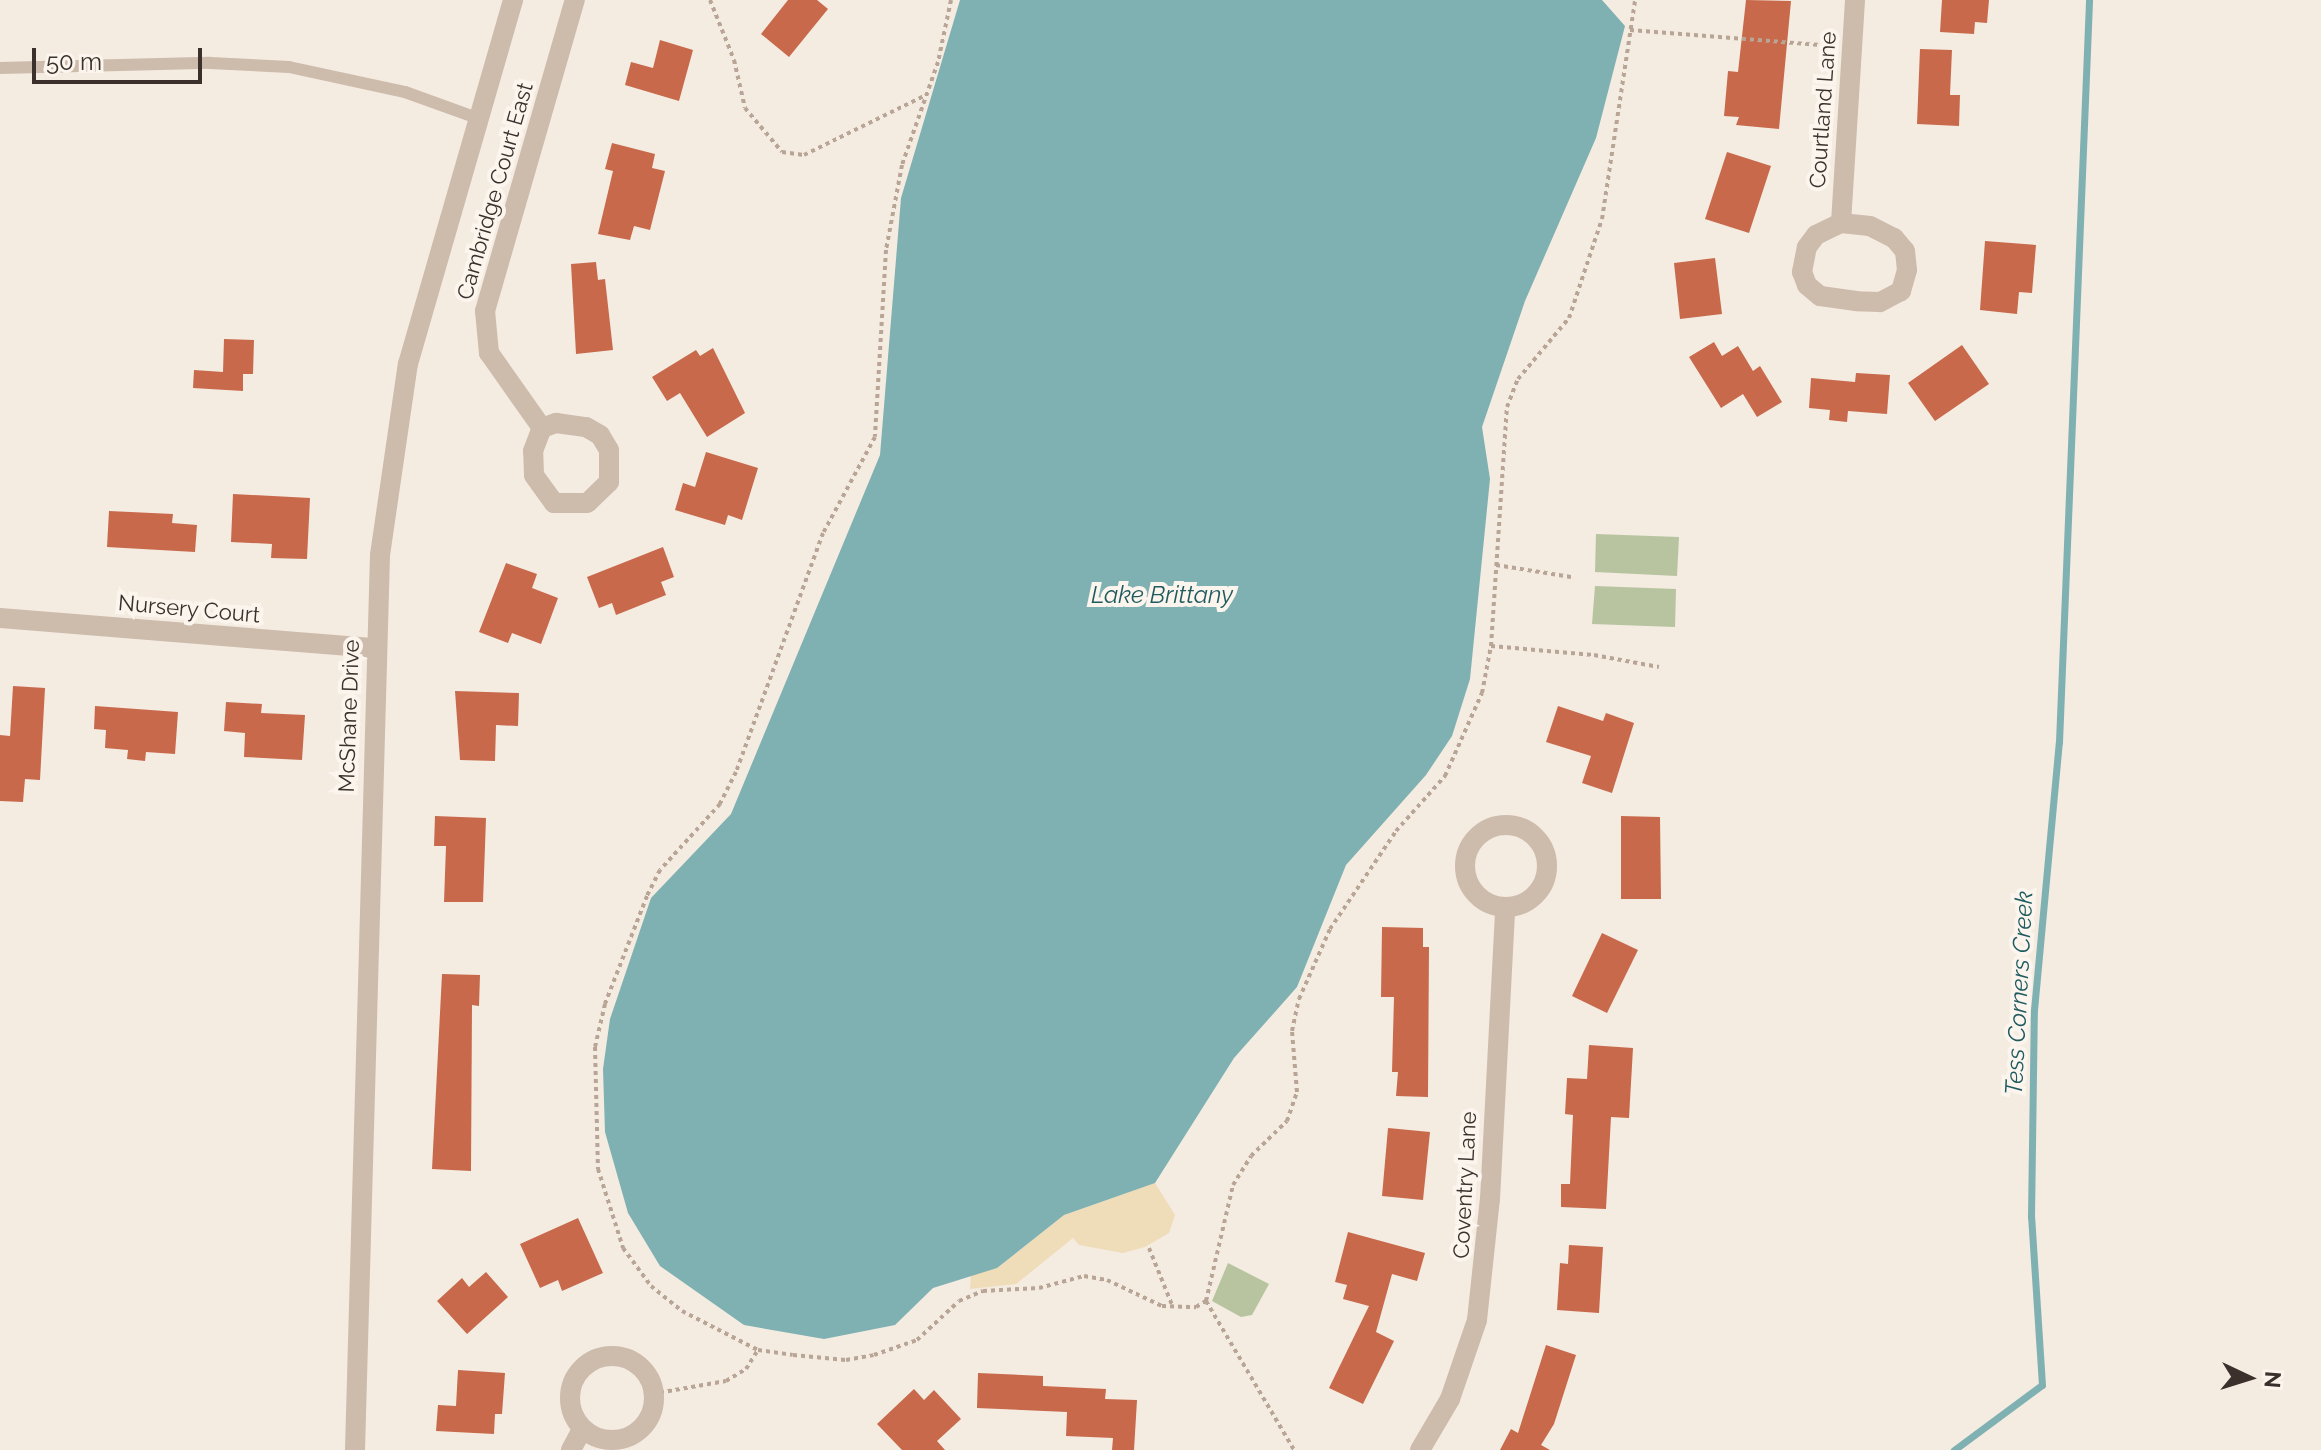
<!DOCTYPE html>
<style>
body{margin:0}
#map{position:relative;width:2321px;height:1450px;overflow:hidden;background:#f4ebe1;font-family:Raleway,sans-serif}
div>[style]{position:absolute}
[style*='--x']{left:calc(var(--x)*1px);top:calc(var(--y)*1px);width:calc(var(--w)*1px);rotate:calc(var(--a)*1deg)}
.green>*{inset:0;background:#b8c4a0}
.sand>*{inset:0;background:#efdcb8}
.water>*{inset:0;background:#7fb0b2}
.stream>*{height:7px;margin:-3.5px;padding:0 3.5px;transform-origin:3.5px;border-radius:3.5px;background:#7fb0b2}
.building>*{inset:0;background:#c8694b}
.path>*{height:4px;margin-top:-2px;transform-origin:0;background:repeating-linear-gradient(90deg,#b9a596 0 4px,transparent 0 8px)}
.lane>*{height:12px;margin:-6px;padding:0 6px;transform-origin:6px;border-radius:6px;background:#cdbbac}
.street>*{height:20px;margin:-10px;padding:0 10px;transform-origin:10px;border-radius:10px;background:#cdbbac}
.street>.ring{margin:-10px;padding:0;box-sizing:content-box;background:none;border:20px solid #cdbbac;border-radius:50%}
span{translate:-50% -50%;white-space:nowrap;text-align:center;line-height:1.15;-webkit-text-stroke:8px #fbf5ee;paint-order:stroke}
.street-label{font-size:22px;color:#3b302b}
.water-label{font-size:24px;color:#1f5a5e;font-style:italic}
.north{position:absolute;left:2209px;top:1338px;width:80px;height:80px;-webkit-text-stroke:6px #fbf5ee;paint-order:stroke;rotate:94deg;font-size:22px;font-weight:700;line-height:32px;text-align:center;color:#3b302b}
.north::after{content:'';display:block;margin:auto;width:28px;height:36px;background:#3b302b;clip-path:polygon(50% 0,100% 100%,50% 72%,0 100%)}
.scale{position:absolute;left:32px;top:48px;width:170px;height:36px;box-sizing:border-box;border:4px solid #3b302b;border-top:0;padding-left:10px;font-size:24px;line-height:28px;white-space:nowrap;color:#3b302b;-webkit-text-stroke:6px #fbf5ee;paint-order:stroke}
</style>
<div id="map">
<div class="green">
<i style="clip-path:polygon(1596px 534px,1679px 537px,1677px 576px,1595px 572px)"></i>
<i style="clip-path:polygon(1595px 586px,1676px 589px,1675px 627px,1592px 624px)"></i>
<i style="clip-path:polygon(1228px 1263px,1269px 1284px,1252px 1315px,1241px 1317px,1212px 1301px)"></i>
</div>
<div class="sand">
<i style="clip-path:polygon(1155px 1183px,1175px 1215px,1169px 1233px,1145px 1247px,1123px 1253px,1079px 1245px,1073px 1238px,1016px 1284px,970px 1289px,971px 1275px,997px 1268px,1064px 1215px)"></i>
</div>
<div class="water">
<i style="clip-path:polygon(960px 0,1602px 0,1625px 26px,1596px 138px,1525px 301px,1482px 427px,1490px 479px,1470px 679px,1452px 736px,1426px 775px,1346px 865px,1297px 987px,1234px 1058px,1155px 1183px,1064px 1215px,997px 1268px,933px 1288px,895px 1325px,824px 1339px,744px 1325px,660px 1266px,628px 1213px,605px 1132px,603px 1069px,610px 1019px,651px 898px,731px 814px,880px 455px,901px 198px)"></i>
</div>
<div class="stream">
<i style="--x:1954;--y:1450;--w:109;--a:-36.5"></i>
<i style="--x:2042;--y:1385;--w:168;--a:-93.7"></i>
<i style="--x:2031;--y:1217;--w:207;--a:-89.2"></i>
<i style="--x:2034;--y:1010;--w:269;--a:-84.7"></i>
<i style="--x:2059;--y:742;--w:743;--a:-87.68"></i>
</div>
<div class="building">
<i style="clip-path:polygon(788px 0,817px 0,828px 9px,789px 57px,761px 34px)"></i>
<i style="clip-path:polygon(1746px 0,1791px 1px,1779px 129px,1736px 125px,1739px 117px,1724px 116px,1728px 71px,1738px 72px)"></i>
<i style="clip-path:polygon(1942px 0,1989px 0,1987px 23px,1975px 22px,1974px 34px,1940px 32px)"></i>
<i style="clip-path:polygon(660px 40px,693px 50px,679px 101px,625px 85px,631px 62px,653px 68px)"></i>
<i style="clip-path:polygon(1920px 49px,1952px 50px,1950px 95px,1960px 95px,1959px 126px,1917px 124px)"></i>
<i style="clip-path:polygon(612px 143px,655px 154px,652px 168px,665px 171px,650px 230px,634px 226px,630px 240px,598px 234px,613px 171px,605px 169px)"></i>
<i style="clip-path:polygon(1727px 152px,1771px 166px,1749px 233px,1705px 219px)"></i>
<i style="clip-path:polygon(1985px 241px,2036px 245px,2032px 293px,2019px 292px,2017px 314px,1980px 310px)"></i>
<i style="clip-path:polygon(1715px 258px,1722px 314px,1680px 319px,1674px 263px)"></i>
<i style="clip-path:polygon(596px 262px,598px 280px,605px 279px,613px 350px,576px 354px,571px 264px)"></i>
<i style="clip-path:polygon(224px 339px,254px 340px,253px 374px,243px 374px,243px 391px,193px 388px,194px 370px,223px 372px)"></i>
<i style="clip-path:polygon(1714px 342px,1722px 356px,1738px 346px,1753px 371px,1760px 366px,1782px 402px,1757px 417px,1743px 394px,1721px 408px,1689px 357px)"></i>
<i style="clip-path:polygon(1962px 345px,1989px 384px,1935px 421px,1908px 383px)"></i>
<i style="clip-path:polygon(713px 348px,745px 413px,707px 437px,680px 393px,667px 401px,652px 377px,696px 350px,700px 356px)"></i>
<i style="clip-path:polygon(1856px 373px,1890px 375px,1887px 414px,1848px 411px,1847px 422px,1829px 420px,1830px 410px,1809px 408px,1811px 378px,1855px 382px)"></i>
<i style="clip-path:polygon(706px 452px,758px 468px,742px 520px,728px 515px,725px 525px,675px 510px,683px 483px,695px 487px)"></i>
<i style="clip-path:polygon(233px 494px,310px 498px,307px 559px,271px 558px,272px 544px,231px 542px)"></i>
<i style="clip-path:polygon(109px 511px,173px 514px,172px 523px,197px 525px,195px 552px,107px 547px)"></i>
<i style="clip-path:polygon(663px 547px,674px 577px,661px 582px,666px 595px,616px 615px,612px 603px,599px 608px,587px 577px)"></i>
<i style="clip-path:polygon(506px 563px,537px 574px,532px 588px,558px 598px,541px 644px,512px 633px,508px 643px,479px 632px)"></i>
<i style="clip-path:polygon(13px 686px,45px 688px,40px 780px,25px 779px,23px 802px,0 801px,0 735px,10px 736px)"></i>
<i style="clip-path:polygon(455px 691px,519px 693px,518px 726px,496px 725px,495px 761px,460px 760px)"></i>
<i style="clip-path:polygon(226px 702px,262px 704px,261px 713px,305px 715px,302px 760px,244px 757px,245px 733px,224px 731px)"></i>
<i style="clip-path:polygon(95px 706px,178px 712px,175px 754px,146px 752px,145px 761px,127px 759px,128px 750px,105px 748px,106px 730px,94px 729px)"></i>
<i style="clip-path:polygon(1558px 706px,1603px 721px,1606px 713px,1634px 723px,1612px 793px,1582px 783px,1591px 756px,1546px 742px)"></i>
<i style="clip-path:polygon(435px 816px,486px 818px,483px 902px,444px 902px,446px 846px,434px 846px)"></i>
<i style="clip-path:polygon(1621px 816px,1660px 817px,1661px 899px,1621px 899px)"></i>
<i style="clip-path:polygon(1382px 927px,1423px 928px,1423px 947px,1429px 947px,1428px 1097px,1396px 1096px,1398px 1072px,1392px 1072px,1394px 997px,1381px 997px)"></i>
<i style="clip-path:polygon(1602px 933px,1638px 950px,1607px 1013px,1572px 996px)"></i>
<i style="clip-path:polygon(442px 974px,480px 975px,479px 1006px,472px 1005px,471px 1171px,432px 1169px)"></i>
<i style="clip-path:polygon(1589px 1045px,1633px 1048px,1629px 1118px,1611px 1117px,1606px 1209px,1561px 1207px,1561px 1184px,1570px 1184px,1573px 1115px,1565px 1114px,1567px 1078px,1587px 1079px)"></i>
<i style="clip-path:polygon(1388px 1128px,1430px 1132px,1423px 1200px,1382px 1196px)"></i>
<i style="clip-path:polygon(578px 1218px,603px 1273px,562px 1291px,558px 1280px,540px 1288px,520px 1244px)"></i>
<i style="clip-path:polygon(1348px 1232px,1425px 1253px,1417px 1281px,1392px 1274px,1376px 1332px,1394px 1341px,1363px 1404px,1329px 1388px,1369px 1306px,1343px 1299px,1347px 1285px,1335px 1282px)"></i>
<i style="clip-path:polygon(1569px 1245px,1603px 1247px,1599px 1313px,1557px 1310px,1560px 1263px,1568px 1264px)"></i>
<i style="clip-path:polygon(486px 1272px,508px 1297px,467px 1334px,437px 1301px,462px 1278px,469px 1287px)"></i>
<i style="clip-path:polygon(1546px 1345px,1576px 1355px,1554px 1424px,1541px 1445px,1550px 1450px,1500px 1450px,1511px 1429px,1518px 1433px)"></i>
<i style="clip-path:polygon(458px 1370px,505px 1373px,502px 1414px,495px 1414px,494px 1434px,436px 1431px,438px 1405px,456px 1406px)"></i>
<i style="clip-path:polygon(978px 1373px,1043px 1376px,1043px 1386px,1106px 1389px,1105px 1399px,1137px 1400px,1134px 1450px,1112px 1450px,1113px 1438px,1066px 1436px,1067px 1412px,977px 1408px)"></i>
<i style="clip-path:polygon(914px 1389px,924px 1400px,934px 1390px,961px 1419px,937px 1441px,945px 1450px,902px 1450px,877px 1424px)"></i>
</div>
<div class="path">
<i style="--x:710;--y:0;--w:65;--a:68.2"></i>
<i style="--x:734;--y:60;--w:49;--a:77.1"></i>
<i style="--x:745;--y:108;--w:57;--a:49.9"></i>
<i style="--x:782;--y:152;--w:22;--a:8"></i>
<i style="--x:804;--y:155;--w:136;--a:-26.2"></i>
<i style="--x:951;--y:0;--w:63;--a:101.8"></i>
<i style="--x:938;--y:62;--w:109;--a:109.3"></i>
<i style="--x:902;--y:165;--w:86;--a:100.7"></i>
<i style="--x:886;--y:250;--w:187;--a:93.4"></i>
<i style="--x:875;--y:437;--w:109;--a:118.4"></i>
<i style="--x:823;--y:533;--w:254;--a:110"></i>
<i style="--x:736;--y:772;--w:36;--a:117"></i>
<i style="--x:720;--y:804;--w:89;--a:132.3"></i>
<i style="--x:660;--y:870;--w:29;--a:117"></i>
<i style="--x:647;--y:896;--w:116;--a:111.3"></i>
<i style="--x:605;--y:1004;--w:44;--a:103.1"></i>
<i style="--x:595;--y:1047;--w:122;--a:88.6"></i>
<i style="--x:598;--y:1169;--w:83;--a:72.4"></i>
<i style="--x:623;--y:1248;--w:47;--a:53.6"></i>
<i style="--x:651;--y:1286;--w:40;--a:39"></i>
<i style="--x:682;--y:1311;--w:85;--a:27.2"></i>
<i style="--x:758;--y:1350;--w:35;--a:8"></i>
<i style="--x:793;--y:1355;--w:53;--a:5.4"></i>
<i style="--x:846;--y:1360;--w:28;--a:-10"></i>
<i style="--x:874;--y:1355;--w:46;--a:-19.2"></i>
<i style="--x:917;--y:1340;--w:57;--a:-42.9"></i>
<i style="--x:959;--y:1301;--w:26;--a:-23"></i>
<i style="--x:983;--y:1291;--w:56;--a:-3.1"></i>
<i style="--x:1039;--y:1288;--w:47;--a:-14.9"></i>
<i style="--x:1084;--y:1276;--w:23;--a:10"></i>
<i style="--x:1107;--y:1280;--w:61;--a:25.3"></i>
<i style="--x:1162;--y:1306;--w:34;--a:2"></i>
<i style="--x:1196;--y:1307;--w:12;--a:-31"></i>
<i style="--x:1206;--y:1301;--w:119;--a:-76.9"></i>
<i style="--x:1233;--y:1185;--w:34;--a:-58"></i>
<i style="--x:1251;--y:1156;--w:50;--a:-44.2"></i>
<i style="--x:1287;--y:1121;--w:31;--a:-71"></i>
<i style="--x:1297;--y:1092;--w:61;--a:-94.7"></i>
<i style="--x:1292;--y:1031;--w:33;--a:-78"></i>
<i style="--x:1299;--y:999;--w:77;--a:-66.1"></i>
<i style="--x:1330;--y:929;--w:118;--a:-56"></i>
<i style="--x:1396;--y:831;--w:74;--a:-48.3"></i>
<i style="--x:1445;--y:776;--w:91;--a:-66"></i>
<i style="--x:1482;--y:693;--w:48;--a:-79.2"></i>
<i style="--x:1491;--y:646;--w:240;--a:-86.2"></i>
<i style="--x:1507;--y:407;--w:30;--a:-69"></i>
<i style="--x:1518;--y:379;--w:80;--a:-50.1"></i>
<i style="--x:1569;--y:318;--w:104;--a:-71.6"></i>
<i style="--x:1602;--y:219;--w:221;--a:-81.4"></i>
<i style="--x:1630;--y:30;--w:204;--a:4.5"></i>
<i style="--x:1496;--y:565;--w:76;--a:9.1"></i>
<i style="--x:1491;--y:646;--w:103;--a:5"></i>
<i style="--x:1594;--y:655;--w:66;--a:10.5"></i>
<i style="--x:1149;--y:1248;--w:61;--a:68"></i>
<i style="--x:1206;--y:1301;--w:173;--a:59.4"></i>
<i style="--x:652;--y:1394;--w:75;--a:-10"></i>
<i style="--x:726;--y:1381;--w:23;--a:-31"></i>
<i style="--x:746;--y:1369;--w:22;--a:-58"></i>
</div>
<div class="lane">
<i style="--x:0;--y:68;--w:210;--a:-1.4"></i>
<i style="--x:210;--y:63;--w:79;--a:2.9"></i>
<i style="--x:289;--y:67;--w:119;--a:12.2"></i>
<i style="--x:405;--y:92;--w:77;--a:19.9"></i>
</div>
<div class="street">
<i style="--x:1841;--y:223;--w:29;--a:6"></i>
<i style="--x:1870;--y:226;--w:27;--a:27"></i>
<i style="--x:1894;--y:238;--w:17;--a:50"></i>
<i style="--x:1905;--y:251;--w:19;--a:84"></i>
<i style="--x:1907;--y:270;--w:22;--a:106"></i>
<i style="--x:1901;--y:291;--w:24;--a:152"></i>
<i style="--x:1880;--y:302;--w:24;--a:-178"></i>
<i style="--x:1856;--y:301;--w:36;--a:-172"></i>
<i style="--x:1820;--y:296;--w:17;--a:-140"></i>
<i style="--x:1807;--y:285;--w:14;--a:-111"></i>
<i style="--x:1802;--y:272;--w:25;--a:-79"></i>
<i style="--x:1807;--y:247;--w:15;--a:-53"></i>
<i style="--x:1816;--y:235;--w:28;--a:-26"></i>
<i style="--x:1841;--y:223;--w:223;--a:-86.4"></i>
<i style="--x:556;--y:423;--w:30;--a:8"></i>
<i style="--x:586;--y:427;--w:16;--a:30"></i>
<i style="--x:600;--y:435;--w:17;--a:59"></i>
<i style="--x:609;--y:450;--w:32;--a:90"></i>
<i style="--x:609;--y:482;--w:30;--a:136"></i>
<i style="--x:587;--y:503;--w:33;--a:180"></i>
<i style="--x:554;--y:503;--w:34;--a:-126"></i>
<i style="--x:534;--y:475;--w:24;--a:-92"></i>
<i style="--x:533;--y:451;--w:25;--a:-69"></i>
<i style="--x:542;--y:428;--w:15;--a:-20"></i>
<i style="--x:542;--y:428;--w:92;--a:-125.2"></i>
<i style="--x:489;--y:353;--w:42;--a:-95.4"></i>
<i style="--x:485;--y:311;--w:324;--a:-73.9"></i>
<i style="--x:0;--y:618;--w:376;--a:4.6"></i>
<i class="ring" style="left:1465px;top:825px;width:62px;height:62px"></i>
<i class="ring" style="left:570px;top:1356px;width:64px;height:64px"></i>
<i style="--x:355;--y:1450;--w:895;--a:-88.4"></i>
<i style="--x:380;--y:555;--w:193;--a:-81.7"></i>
<i style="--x:408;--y:364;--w:379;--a:-73.9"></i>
<i style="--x:571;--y:1450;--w:21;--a:-62"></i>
<i style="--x:1420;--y:1450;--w:59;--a:-59.5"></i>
<i style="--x:1450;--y:1399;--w:83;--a:-71.1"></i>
<i style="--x:1477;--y:1320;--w:122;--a:-83.9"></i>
<i style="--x:1490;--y:1199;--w:289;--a:-87"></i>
</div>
<div class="street-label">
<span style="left:1823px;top:110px;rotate:-86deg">Courtland Lane</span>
<span style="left:495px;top:191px;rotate:-74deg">Cambridge Court East</span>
<span style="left:189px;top:609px;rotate:5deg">Nursery Court</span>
<span style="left:349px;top:716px;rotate:-88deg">McShane Drive</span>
<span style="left:1465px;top:1185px;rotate:-87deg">Coventry Lane</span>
</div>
<div class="water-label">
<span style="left:1162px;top:595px">Lake Brittany</span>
<span style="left:2019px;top:993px;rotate:-87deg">Tess Corners Creek</span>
</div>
<div class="north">N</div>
<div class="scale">50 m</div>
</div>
